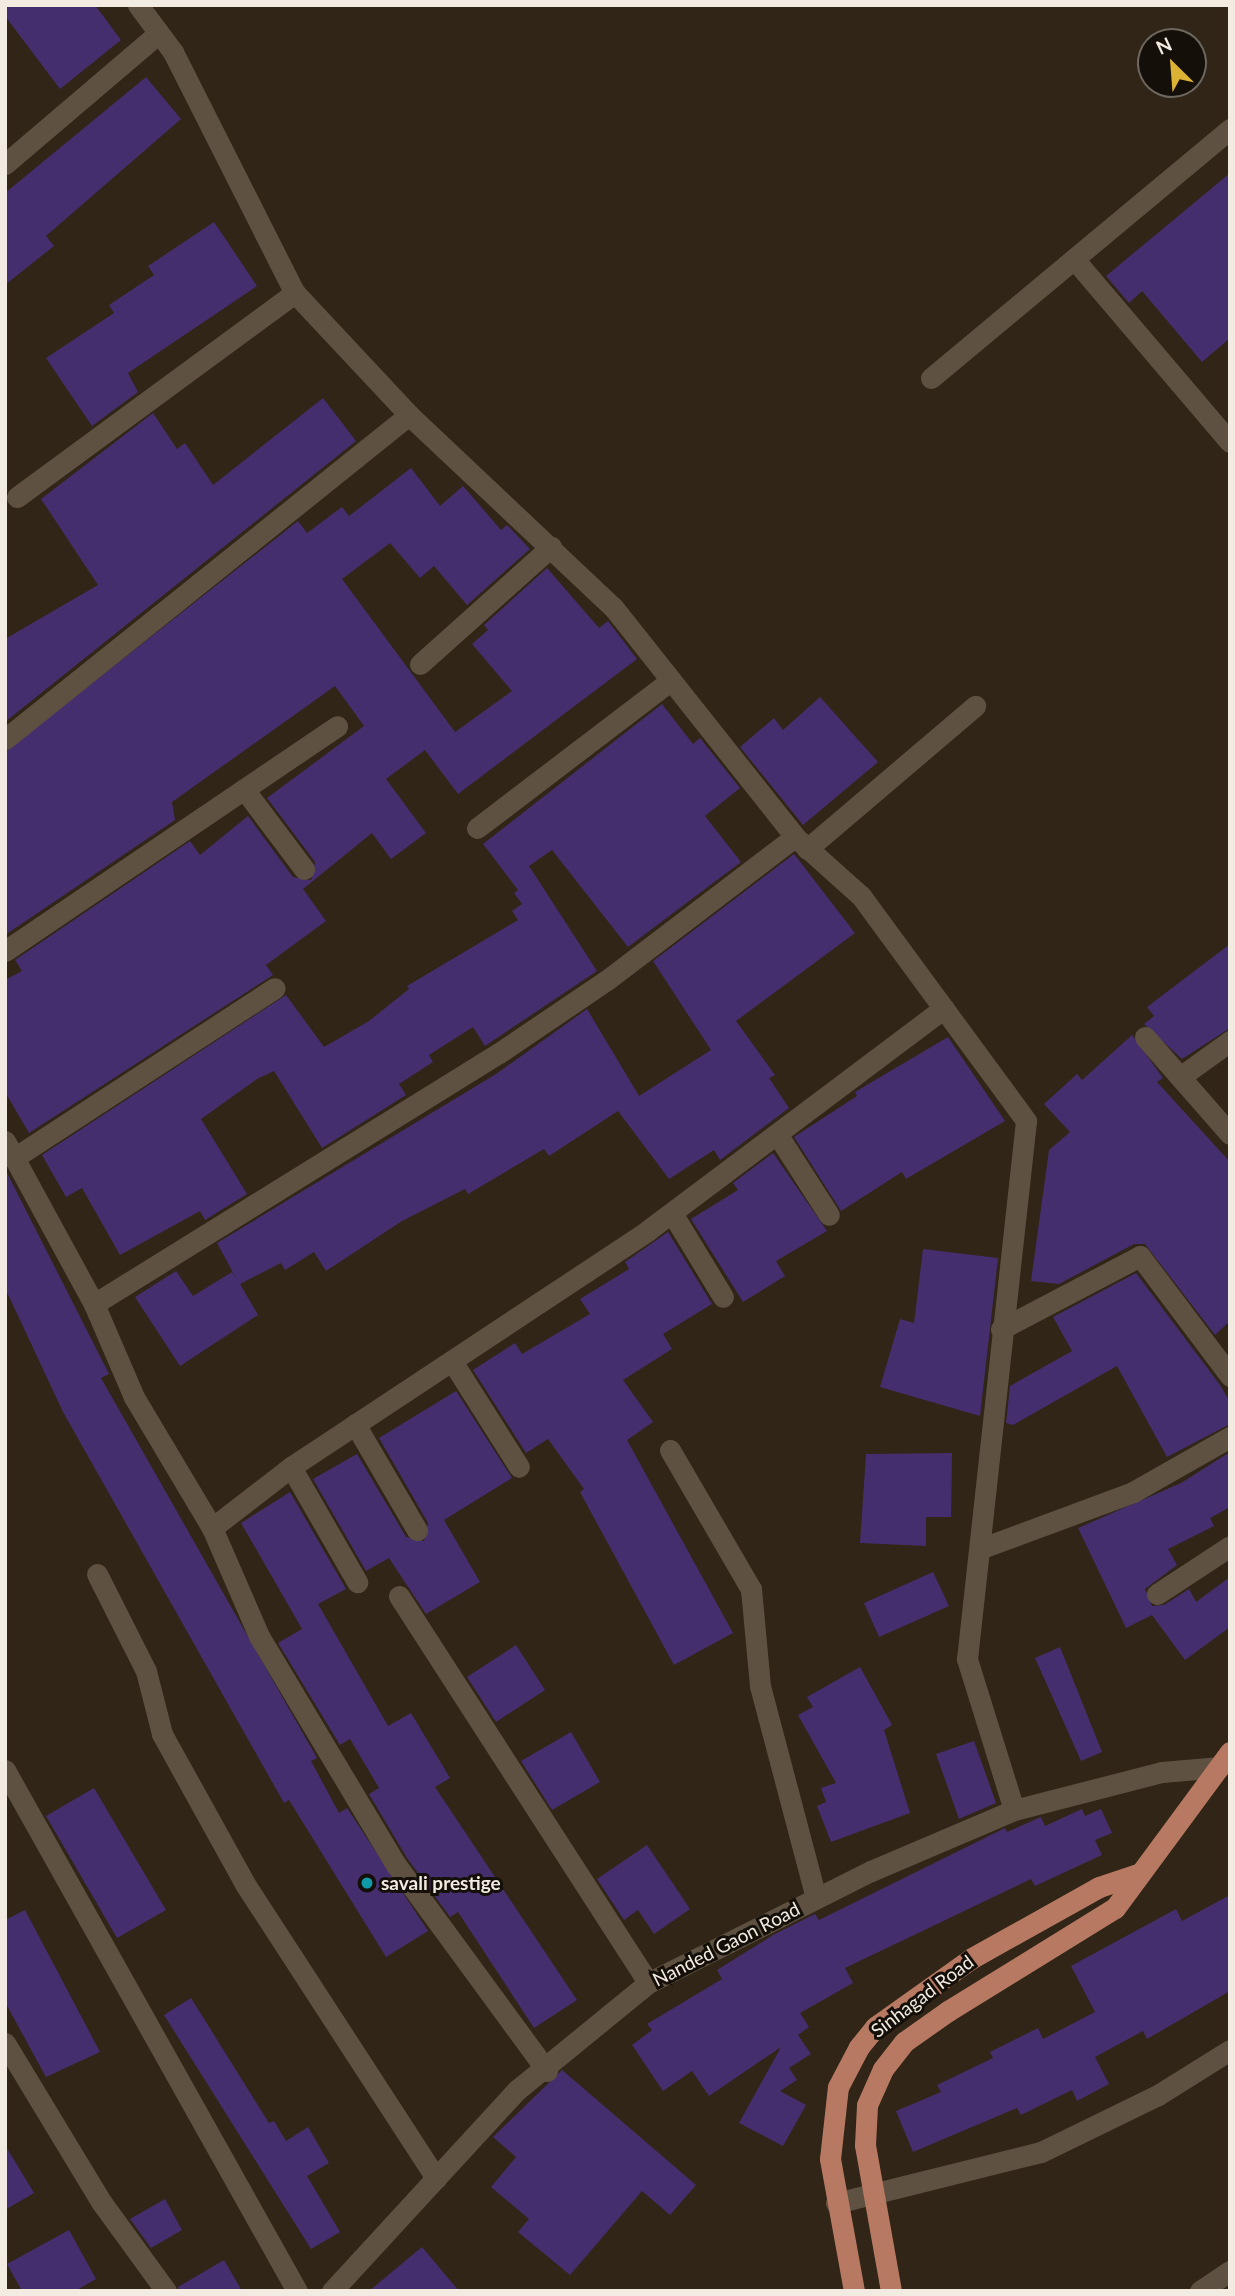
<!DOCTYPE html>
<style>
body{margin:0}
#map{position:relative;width:1235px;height:2296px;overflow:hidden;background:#302516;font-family:Lato,sans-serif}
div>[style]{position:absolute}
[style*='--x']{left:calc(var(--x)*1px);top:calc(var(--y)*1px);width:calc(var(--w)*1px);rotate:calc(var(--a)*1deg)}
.building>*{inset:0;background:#452e6e}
.minor>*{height:21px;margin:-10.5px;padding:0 10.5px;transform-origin:10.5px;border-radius:10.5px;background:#5e5141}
.major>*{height:21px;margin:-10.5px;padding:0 10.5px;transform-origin:10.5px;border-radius:10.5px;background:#b87963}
.dots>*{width:19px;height:19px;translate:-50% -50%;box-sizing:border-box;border:4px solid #140f09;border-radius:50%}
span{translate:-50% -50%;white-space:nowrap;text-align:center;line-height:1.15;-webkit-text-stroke:6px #140f09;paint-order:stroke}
.poi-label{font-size:19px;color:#f2ebe1;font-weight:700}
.left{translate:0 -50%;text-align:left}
.street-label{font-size:19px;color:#f2ebe1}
.frame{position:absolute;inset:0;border:7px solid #f2ebe1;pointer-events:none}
.north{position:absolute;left:1137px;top:28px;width:70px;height:70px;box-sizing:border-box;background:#140f09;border:2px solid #6d675f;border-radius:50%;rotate:335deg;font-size:19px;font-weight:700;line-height:28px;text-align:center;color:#f2ebe1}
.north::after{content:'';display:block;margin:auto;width:24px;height:32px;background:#dcb233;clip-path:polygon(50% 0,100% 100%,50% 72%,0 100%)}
</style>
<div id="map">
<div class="building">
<i style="clip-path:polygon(5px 5px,95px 5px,121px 40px,60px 89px,5px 16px)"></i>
<i style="clip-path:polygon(146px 77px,181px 119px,46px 236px,54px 246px,5px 285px,5px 193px)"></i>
<i style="clip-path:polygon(1230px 173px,1230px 338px,1202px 362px,1142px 291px,1129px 303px,1106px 276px)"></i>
<i style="clip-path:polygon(214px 222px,257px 286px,128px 373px,138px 392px,92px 426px,46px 358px,114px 313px,109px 305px,154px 275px,148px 266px)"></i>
<i style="clip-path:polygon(323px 398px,356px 441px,5px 722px,5px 639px,98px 585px,41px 499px,153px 413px,177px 449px,185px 443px,213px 485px)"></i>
<i style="clip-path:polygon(411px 468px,440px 506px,463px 486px,501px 530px,507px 525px,530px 549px,467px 605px,434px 566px,420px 578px,390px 543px,342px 579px,455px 732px,512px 691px,472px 644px,488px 630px,484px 625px,547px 568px,599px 628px,608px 621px,637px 659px,458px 794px,425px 750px,386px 779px,426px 833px,391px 859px,372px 833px,303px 889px,326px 921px,266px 965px,273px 975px,29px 1133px,5px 1092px,5px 980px,22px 971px,15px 960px,190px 841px,200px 855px,248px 816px,293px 877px,311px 880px,315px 862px,267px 798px,364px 726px,335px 686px,172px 802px,175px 820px,5px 935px,5px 752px,298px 521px,307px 533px,342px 507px,349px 516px)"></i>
<i style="clip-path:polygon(820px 697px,878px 762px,803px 825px,740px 747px,774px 718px,783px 730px)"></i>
<i style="clip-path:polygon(662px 704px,693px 744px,700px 738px,740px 788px,705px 816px,741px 862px,628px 947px,552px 850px,529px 866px,597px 971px,485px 1046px,473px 1027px,429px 1055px,433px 1062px,399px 1084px,406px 1095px,322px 1148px,274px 1071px,257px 1079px,201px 1119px,247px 1194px,205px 1220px,200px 1211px,120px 1255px,82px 1188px,66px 1197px,42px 1155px,286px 995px,324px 1047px,369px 1021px,409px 989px,407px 986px,518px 920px,512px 911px,522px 904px,514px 893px,518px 890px,483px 844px)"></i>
<i style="clip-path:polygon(794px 854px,855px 933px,736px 1021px,775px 1075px,769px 1078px,789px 1108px,720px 1160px,714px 1150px,669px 1179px,618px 1111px,549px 1156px,544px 1149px,468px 1194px,465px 1189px,402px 1221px,326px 1271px,314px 1252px,285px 1270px,281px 1263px,240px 1284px,258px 1315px,180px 1366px,135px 1297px,176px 1271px,193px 1296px,232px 1272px,237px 1280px,217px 1243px,496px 1074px,587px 1009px,639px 1096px,711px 1050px,653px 961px)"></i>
<i style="clip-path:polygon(1230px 944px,1230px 1028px,1182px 1059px,1144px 1024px,1154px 1016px,1147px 1007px)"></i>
<i style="clip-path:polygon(1132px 1035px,1163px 1078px,1157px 1082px,1230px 1162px,1230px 1321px,1215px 1335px,1145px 1244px,1134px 1244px,1059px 1284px,1031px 1281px,1049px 1150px,1070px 1132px,1044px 1104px,1077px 1074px,1082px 1080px)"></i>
<i style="clip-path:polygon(948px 1037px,1005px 1121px,906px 1179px,902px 1172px,841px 1211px,794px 1137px,857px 1096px,855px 1092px)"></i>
<i style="clip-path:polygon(773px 1153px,827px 1231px,776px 1261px,785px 1276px,743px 1302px,691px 1219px,738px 1190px,733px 1183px)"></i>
<i style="clip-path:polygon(5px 1169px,109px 1374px,101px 1378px,317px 1758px,311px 1761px,339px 1813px,347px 1808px,428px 1931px,386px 1957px,289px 1800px,284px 1803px,63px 1412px,5px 1288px)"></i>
<i style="clip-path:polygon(668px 1232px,712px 1304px,663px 1334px,672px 1349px,623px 1380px,653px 1422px,627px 1440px,733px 1633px,674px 1665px,580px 1492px,584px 1489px,548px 1439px,526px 1453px,473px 1370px,515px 1343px,522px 1354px,590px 1314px,580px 1299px,629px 1269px,625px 1262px)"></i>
<i style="clip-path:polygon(923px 1249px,998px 1258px,980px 1416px,880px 1387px,900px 1319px,914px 1323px)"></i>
<i style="clip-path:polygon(1136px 1273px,1220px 1385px,1230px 1402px,1230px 1424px,1167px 1457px,1117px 1366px,1013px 1425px,1006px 1423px,1010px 1386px,1072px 1351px,1053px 1317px)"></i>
<i style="clip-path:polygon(456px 1391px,512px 1478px,444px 1520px,480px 1582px,426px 1614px,389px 1558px,366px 1571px,313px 1479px,357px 1454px,406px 1537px,424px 1541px,428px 1523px,379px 1438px)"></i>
<i style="clip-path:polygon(1230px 1452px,1230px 1507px,1210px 1518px,1214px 1526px,1168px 1549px,1177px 1565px,1145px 1589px,1152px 1606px,1164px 1605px,1189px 1589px,1196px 1602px,1230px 1577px,1230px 1627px,1185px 1660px,1152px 1615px,1126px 1628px,1078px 1528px,1181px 1483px)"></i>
<i style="clip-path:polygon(952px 1453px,951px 1517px,926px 1517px,926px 1546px,860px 1543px,866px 1454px)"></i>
<i style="clip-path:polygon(290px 1492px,346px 1589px,318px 1604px,388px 1726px,411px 1713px,450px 1778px,435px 1787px,577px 2000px,534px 2028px,458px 1912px,450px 1917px,407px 1858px,369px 1794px,379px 1788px,350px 1739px,340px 1745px,278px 1643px,302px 1629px,241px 1523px)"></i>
<i style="clip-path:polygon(933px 1572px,949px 1606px,879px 1637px,864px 1603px)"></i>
<i style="clip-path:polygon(516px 1645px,545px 1690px,496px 1722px,467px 1677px)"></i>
<i style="clip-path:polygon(1060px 1647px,1102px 1752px,1081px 1761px,1035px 1658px)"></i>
<i style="clip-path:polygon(860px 1667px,892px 1725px,884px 1730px,910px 1813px,831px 1842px,817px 1806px,826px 1802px,821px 1788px,836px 1783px,798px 1715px,813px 1707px,807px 1697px)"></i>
<i style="clip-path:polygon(571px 1732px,600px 1782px,552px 1810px,521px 1761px)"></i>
<i style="clip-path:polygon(974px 1741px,996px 1803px,959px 1819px,936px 1754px)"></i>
<i style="clip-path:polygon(94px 1788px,166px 1910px,117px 1938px,46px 1816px)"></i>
<i style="clip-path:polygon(1082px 1809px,1085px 1816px,1101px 1809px,1112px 1833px,1095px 1840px,1102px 1855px,1035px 1886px,1031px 1879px,845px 1968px,853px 1983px,800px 2013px,809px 2027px,798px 2035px,811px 2054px,789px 2068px,797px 2080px,780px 2091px,806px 2105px,783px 2146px,739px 2123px,781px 2047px,709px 2096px,692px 2071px,663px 2091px,632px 2045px,652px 2030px,647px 2024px,722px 1979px,717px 1970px,773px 1935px,815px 1914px,819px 1920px,1005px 1828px,1007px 1832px,1041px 1817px,1045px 1826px)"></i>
<i style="clip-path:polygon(647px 1845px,690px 1909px,654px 1934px,638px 1910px,624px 1920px,597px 1879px)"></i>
<i style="clip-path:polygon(1230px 1895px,1230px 1991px,1147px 2039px,1143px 2031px,1095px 2057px,1109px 2084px,1077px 2101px,1072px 2090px,1021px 2115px,1017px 2108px,913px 2152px,896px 2111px,941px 2092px,937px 2085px,993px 2058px,990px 2052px,1038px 2028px,1043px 2039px,1095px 2012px,1071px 1966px,1176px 1909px,1182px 1921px)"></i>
<i style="clip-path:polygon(25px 1910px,100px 2052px,46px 2077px,5px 2002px,5px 1920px)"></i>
<i style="clip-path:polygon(191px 1998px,269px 2123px,274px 2121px,286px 2141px,308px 2127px,329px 2163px,307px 2176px,340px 2232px,311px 2249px,164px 2015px)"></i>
<i style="clip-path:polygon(562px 2070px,696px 2185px,670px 2215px,642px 2191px,570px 2275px,518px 2232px,529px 2219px,491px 2187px,516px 2157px,493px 2137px)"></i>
<i style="clip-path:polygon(5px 2145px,34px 2193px,5px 2210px)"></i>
<i style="clip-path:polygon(165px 2199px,182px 2230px,151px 2248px,130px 2219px)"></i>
<i style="clip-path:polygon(69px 2230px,96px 2279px,75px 2291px,22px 2291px,7px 2264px)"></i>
<i style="clip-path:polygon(422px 2247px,459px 2291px,369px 2291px)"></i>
<i style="clip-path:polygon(224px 2260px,242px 2291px,179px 2291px,178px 2287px)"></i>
</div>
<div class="minor">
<i style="--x:138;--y:5;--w:59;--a:53.3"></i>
<i style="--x:173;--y:52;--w:270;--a:63.2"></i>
<i style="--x:295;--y:293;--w:167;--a:46.9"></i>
<i style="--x:409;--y:415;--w:280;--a:43.3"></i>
<i style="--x:613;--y:607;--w:293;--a:51.6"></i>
<i style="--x:795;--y:837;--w:89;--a:41.8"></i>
<i style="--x:861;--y:896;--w:279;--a:53.7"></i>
<i style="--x:1026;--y:1121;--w:541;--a:96.26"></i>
<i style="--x:967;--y:1659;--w:158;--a:72.7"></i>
<i style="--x:5;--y:164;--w:202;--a:-40.4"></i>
<i style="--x:1074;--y:259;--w:240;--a:49.6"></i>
<i style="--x:931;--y:378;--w:389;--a:-39.8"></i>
<i style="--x:17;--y:497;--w:345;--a:-36.3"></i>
<i style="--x:420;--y:664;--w:176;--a:-41.8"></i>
<i style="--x:5;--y:739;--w:518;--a:-38.73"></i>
<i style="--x:244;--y:789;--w:100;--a:53.1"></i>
<i style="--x:477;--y:828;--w:244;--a:-37.3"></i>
<i style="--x:807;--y:849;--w:221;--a:-40.4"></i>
<i style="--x:5;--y:951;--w:401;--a:-34.1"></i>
<i style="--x:1145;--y:1037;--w:129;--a:48.8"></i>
<i style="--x:1180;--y:1077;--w:62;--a:-35.8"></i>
<i style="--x:777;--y:1134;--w:96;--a:57.3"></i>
<i style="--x:5;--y:1141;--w:186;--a:61.4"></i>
<i style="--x:14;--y:1158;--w:311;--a:-33.1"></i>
<i style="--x:672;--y:1213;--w:98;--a:58.7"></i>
<i style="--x:1001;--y:1329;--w:157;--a:-27.7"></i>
<i style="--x:1140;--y:1256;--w:150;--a:53.1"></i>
<i style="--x:452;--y:1361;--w:125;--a:57.7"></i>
<i style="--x:355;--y:1424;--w:123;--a:59.7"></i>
<i style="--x:670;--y:1450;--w:161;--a:59.8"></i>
<i style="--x:751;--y:1589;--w:97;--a:84.7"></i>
<i style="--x:760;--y:1686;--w:219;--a:75.2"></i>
<i style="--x:291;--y:1467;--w:133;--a:60.1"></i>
<i style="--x:212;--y:1528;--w:100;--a:-37.7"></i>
<i style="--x:291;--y:1467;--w:427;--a:-33.5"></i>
<i style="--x:647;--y:1231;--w:371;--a:-36.9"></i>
<i style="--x:982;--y:1548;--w:161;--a:-20.3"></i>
<i style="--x:1133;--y:1492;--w:112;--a:-29.6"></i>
<i style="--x:97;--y:1574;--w:109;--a:63.2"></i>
<i style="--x:146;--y:1671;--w:65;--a:75.7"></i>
<i style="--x:162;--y:1734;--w:171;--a:61"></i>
<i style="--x:245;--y:1884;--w:351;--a:57"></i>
<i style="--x:1157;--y:1594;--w:87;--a:-33.3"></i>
<i style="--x:399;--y:1596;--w:460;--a:57.2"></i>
<i style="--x:5;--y:1770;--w:597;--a:60.73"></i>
<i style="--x:5;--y:2043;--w:187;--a:58.8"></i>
<i style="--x:102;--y:2203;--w:109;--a:54"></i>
<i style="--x:547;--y:2071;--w:255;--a:-126.2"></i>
<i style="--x:396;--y:1865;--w:267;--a:-120.9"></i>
<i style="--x:259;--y:1636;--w:118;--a:-113.5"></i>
<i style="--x:212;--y:1528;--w:152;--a:-120.8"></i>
<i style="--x:134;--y:1397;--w:101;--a:-113.3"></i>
<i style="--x:94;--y:1304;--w:476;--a:-31.8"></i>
<i style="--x:499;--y:1053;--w:130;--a:-34.1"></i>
<i style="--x:607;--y:980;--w:236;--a:-37.3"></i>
<i style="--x:836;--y:2203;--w:211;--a:-14"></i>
<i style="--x:1041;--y:2152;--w:130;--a:-26"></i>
<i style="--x:1158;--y:2095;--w:85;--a:-32"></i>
<i style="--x:332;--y:2291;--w:273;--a:-47.4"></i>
<i style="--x:517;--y:2090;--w:169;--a:-39.2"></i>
<i style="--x:648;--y:1983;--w:250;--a:-26.7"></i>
<i style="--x:871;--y:1871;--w:155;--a:-23.1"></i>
<i style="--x:1014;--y:1810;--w:153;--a:-14.4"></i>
<i style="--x:1162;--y:1772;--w:58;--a:-4.9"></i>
<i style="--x:1200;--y:2291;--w:36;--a:-34"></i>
</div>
<div class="major">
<i style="--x:854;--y:2291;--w:134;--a:-100.3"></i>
<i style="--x:830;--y:2159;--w:72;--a:-83.7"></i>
<i style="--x:838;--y:2087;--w:45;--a:-62.3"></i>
<i style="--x:859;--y:2047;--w:26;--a:-51"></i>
<i style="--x:875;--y:2027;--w:119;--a:-35.4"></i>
<i style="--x:972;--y:1958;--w:145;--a:-29.2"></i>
<i style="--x:1099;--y:1887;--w:41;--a:-18.4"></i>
<i style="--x:891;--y:2291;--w:148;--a:-100.1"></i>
<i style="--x:865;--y:2145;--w:40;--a:-87.1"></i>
<i style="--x:867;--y:2105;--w:39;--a:-66"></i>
<i style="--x:883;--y:2069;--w:34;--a:-52"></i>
<i style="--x:904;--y:2042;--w:54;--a:-35.2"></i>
<i style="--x:948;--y:2011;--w:196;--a:-31.7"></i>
<i style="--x:1115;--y:1908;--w:194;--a:-53.6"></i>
</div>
<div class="dots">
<i style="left:367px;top:1883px;background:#0f9aa8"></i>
</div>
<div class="poi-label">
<span class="left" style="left:381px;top:1883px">savali prestige</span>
</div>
<div class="street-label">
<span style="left:726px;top:1944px;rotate:-27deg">Nanded Gaon Road</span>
<span style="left:922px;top:1996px;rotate:-37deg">Sinhagad Road</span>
</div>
<div class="frame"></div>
<div class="north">N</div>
</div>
